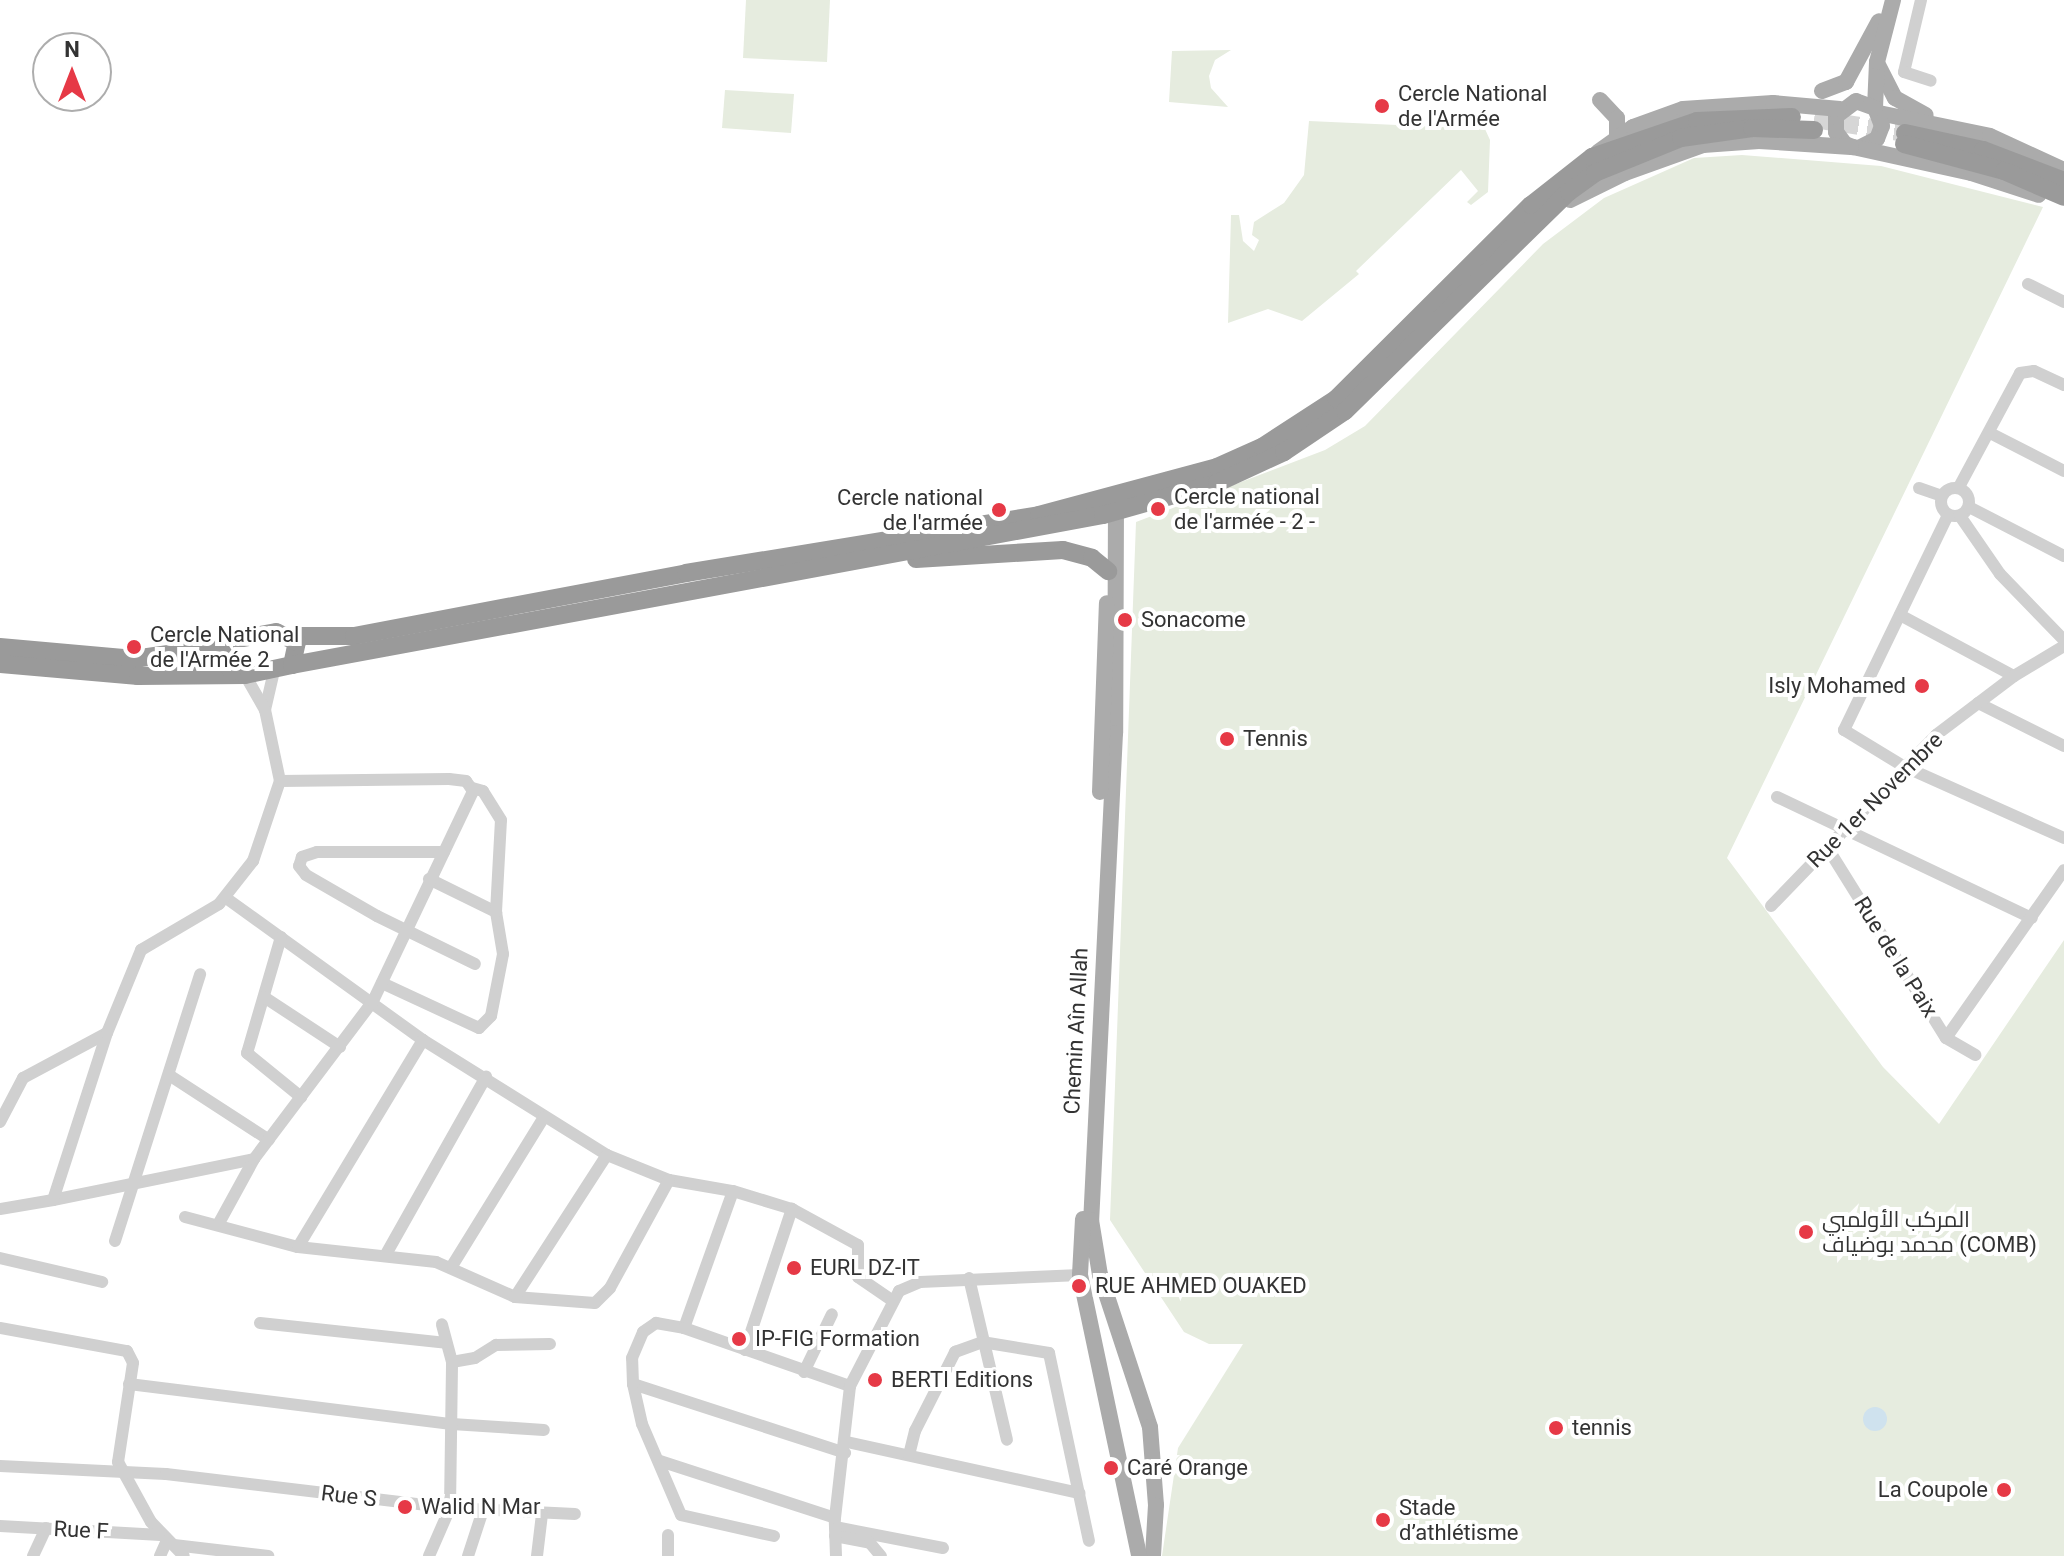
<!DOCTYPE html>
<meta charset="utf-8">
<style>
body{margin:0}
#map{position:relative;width:2064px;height:1556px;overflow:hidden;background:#fff;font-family:Roboto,Cairo,sans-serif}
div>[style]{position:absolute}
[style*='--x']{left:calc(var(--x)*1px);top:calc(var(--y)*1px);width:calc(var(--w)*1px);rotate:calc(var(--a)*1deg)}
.green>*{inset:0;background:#e6ecdf}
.water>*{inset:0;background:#cfe2ee}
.round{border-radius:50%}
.highway-tunnel>*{height:18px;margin-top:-9px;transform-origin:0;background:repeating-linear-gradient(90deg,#d6d6d6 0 18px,transparent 0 27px)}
.minor>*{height:12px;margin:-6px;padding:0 6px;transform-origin:6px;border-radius:6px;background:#d0d0d0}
.minor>.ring{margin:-6px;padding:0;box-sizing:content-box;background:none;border:12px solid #d0d0d0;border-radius:50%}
.major>*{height:16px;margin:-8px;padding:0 8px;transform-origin:8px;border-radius:8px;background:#ababab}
.highway>*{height:18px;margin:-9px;padding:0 9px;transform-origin:9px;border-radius:9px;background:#9a9a9a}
.dots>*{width:22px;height:22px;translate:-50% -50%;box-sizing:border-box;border:4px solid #fff;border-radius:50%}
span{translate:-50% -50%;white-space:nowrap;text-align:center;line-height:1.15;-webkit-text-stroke:8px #fff;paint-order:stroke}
.poi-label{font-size:22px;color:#333}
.left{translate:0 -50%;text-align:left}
.right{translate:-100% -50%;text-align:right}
.street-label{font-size:22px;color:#333}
.north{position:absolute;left:32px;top:32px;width:80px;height:80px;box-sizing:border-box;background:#fff;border:2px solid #adadad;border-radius:50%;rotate:0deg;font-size:22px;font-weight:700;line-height:32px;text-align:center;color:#333}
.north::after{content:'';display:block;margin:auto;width:28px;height:36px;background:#e63946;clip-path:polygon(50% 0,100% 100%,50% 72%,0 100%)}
</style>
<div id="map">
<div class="green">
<i style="clip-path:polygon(746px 0,830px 0,827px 62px,743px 58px)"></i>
<i style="clip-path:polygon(1231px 50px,1215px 60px,1209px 76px,1211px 88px,1228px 107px,1169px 102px,1172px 51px)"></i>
<i style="clip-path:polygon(725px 90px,794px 94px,791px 133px,722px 128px)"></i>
<i style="clip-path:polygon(1309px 121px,1485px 129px,1490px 140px,1488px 192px,1471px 205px,1467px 202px,1478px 191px,1461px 170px,1356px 271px,1359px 274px,1302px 321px,1268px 309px,1228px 323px,1231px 215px,1239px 215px,1243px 241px,1254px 251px,1259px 240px,1252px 235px,1254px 222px,1284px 203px,1304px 175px)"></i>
<i style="clip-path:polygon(1742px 155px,1881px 166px,2043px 207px,1727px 858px,1883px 1067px,1939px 1124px,2064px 940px,2064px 1556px,1162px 1556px,1178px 1448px,1243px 1344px,1209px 1344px,1184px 1332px,1110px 1220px,1136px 522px,1325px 450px,1365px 426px,1543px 244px,1604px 198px,1694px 158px)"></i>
</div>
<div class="water">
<i class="round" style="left:1863px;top:1407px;width:24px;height:24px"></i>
</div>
<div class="highway-tunnel">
<i style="--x:1814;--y:119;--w:92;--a:8.7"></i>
</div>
<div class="minor">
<i style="--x:1921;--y:0;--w:74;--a:103.3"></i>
<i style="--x:1904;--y:72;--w:28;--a:18"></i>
<i style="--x:2028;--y:284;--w:40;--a:26.6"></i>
<i style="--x:1990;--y:433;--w:83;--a:27.2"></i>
<i style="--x:1959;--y:487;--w:129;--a:-61.8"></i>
<i style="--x:2020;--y:373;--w:14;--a:-8"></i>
<i style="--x:2034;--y:371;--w:33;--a:25"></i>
<i class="ring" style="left:1941px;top:488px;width:16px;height:16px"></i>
<i style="--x:1919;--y:488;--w:24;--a:19"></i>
<i style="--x:1969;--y:507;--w:107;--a:27.3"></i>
<i style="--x:1948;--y:515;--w:239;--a:115.8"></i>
<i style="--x:1844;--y:730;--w:69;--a:31.4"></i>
<i style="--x:1903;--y:766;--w:176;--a:24.1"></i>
<i style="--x:1960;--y:516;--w:70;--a:55.4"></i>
<i style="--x:2000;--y:574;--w:92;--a:45.9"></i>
<i style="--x:1900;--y:615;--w:129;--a:28.2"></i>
<i style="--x:1978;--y:703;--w:96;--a:26.6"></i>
<i style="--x:265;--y:710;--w:39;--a:-77"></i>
<i style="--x:1777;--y:797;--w:282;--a:25.4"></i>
<i style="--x:1827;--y:847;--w:225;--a:58.1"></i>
<i style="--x:1946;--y:1038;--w:34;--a:30"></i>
<i style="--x:444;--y:852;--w:127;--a:180"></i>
<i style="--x:317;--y:852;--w:16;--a:162"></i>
<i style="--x:302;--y:857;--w:9;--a:108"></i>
<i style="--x:299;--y:866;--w:11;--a:52"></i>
<i style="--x:306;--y:875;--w:82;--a:30"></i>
<i style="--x:377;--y:916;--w:109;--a:26.1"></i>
<i style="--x:429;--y:879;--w:75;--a:26.2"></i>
<i style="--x:226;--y:898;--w:243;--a:35.8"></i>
<i style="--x:423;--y:1040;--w:217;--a:32"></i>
<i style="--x:607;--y:1155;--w:67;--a:22"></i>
<i style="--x:669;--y:1180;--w:65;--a:9.8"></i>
<i style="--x:733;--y:1191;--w:62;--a:17"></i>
<i style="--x:792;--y:1209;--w:75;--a:28.6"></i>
<i style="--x:858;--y:1245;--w:32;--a:90"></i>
<i style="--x:858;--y:1277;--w:42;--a:34.4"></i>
<i style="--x:1771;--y:906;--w:238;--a:-46"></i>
<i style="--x:1936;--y:735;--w:98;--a:-37.1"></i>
<i style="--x:2014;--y:676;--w:58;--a:-31"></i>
<i style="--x:281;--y:937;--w:121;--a:106.3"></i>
<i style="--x:247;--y:1053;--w:70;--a:39.2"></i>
<i style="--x:382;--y:983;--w:107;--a:24.9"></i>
<i style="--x:479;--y:1028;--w:17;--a:-45"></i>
<i style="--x:491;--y:1016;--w:63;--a:-79"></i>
<i style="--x:503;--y:954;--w:43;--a:-99.5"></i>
<i style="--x:496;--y:912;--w:92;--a:-86.9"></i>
<i style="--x:501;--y:820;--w:34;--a:-122"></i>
<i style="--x:483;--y:791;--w:11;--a:-165"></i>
<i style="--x:264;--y:997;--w:91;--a:33.3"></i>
<i style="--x:1946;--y:1038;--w:205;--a:-54.9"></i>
<i style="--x:169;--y:1075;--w:119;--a:33"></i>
<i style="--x:0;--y:1122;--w:50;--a:-62.4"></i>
<i style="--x:23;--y:1078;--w:95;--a:-28.2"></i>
<i style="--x:53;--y:1200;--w:205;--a:-11.5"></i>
<i style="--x:0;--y:1209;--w:54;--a:-9.6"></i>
<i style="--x:53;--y:1200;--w:176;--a:-72.1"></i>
<i style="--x:107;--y:1033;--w:90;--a:-67.7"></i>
<i style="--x:141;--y:950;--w:91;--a:-30.5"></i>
<i style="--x:219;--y:904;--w:55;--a:-51.7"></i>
<i style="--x:253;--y:861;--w:84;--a:-71.4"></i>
<i style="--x:280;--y:781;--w:73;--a:-101.9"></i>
<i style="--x:265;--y:710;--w:40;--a:-119.7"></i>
<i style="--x:185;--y:1217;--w:117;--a:14.9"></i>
<i style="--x:298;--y:1247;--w:139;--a:6.2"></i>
<i style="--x:436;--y:1262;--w:86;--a:23.9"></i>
<i style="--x:515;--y:1297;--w:80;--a:4.3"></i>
<i style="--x:595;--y:1303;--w:21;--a:-45"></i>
<i style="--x:610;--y:1288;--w:123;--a:-61.4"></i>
<i style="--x:219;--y:1223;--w:73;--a:-61.3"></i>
<i style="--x:254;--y:1159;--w:198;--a:-53"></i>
<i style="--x:373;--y:1001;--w:233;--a:-64.5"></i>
<i style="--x:473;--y:791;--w:12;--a:-125"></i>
<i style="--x:466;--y:781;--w:17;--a:-173"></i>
<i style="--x:449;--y:779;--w:169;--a:179.3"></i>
<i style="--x:115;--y:1241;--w:280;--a:-72.3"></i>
<i style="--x:298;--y:1247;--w:242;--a:-58.9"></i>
<i style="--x:385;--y:1256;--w:206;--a:-60.6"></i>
<i style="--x:0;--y:1258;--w:105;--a:13.2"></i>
<i style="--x:452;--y:1266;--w:175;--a:-58.3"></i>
<i style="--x:969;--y:1278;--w:166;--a:76.8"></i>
<i style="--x:515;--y:1297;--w:169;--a:-57.1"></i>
<i style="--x:260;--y:1323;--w:187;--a:6.1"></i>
<i style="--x:0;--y:1328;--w:129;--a:10.3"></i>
<i style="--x:127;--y:1351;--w:13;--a:63"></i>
<i style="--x:133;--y:1363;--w:100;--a:98.6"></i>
<i style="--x:118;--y:1462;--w:68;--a:61.2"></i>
<i style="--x:151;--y:1522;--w:47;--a:45.9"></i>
<i style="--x:684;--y:1328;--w:145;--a:-70.3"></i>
<i style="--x:745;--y:1350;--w:149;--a:-71.6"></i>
<i style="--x:452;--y:1362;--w:23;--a:-10"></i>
<i style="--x:475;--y:1358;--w:25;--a:-32"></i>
<i style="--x:496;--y:1345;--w:54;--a:-1.1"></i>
<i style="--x:804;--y:1372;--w:64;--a:-64.2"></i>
<i style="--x:129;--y:1384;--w:325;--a:7.1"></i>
<i style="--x:452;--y:1424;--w:92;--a:3.7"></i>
<i style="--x:633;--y:1384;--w:223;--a:18"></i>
<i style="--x:847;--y:1442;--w:238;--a:12.4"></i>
<i style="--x:909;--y:1455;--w:25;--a:-76"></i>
<i style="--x:915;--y:1431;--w:89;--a:-63.1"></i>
<i style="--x:955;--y:1352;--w:29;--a:-20"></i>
<i style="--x:982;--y:1342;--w:68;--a:9.3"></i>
<i style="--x:1049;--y:1353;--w:192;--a:78"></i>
<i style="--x:660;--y:1461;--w:184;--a:18"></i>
<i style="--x:0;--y:1466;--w:166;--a:2.8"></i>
<i style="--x:166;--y:1474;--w:286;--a:6.8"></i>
<i style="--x:450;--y:1508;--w:125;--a:2.7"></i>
<i style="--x:0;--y:1526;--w:161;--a:3.2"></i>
<i style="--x:835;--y:1527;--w:110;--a:11"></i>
<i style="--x:774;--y:1536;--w:95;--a:-167.3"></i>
<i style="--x:681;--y:1515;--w:99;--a:-113.2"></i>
<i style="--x:642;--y:1424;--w:41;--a:-102.7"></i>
<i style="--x:633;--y:1384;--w:26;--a:-92"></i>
<i style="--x:632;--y:1358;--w:28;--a:-67"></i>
<i style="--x:643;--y:1332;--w:16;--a:-35"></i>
<i style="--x:656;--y:1323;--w:28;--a:10"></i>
<i style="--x:684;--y:1328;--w:176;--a:19.3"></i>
<i style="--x:835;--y:1536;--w:36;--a:11"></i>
<i style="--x:870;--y:1543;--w:17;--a:50"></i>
<i style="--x:174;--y:1545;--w:95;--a:6.7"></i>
<i style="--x:33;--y:1556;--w:31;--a:-65"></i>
<i style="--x:160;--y:1556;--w:17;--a:-66"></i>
<i style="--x:429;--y:1556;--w:52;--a:-66.4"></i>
<i style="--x:450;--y:1508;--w:146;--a:-89.2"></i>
<i style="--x:452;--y:1362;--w:39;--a:-105"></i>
<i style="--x:468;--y:1556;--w:48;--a:-71.9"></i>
<i style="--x:537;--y:1556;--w:42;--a:-83.2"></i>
<i style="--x:668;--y:1556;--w:21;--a:-90"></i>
<i style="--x:836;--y:1556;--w:38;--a:-92"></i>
<i style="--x:835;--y:1518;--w:133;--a:-83.5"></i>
<i style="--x:850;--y:1386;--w:107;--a:-62.7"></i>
<i style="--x:899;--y:1291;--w:23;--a:-23"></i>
<i style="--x:920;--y:1282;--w:160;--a:-2.5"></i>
</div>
<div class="major">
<i style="--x:1878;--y:65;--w:37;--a:63"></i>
<i style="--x:1895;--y:98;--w:35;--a:29"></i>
<i style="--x:1822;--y:91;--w:26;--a:-21"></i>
<i style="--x:1846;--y:82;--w:69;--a:-61.6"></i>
<i style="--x:1600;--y:100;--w:25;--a:47"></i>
<i style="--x:1617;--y:118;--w:19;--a:90"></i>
<i style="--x:1875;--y:108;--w:46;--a:-87.5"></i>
<i style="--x:1877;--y:62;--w:64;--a:-75.5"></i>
<i style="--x:1879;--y:113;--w:113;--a:11.7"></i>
<i style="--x:1990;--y:136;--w:81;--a:24.7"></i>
<i style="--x:1859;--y:148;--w:20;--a:-27"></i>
<i style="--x:1877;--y:139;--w:14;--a:-69"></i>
<i style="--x:1882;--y:126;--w:19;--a:-111"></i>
<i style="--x:1875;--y:108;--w:20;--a:-160"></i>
<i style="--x:1856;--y:101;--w:25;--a:143"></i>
<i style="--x:1836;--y:116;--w:16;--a:90"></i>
<i style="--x:1836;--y:132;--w:15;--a:53"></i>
<i style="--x:1845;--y:144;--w:9;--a:21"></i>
<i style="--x:1853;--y:147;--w:121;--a:12.4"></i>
<i style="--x:1971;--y:173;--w:71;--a:17.9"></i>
<i style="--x:1598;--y:152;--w:43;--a:-35.5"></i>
<i style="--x:1633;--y:127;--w:53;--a:-19.8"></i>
<i style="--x:1683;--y:109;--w:90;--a:-3.8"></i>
<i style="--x:1773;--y:103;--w:67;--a:5.1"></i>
<i style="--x:1570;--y:200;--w:61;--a:-26.1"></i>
<i style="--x:1625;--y:173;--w:83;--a:-19.7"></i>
<i style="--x:1703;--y:145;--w:56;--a:-4.1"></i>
<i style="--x:1759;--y:141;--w:92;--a:3.7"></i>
<i style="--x:1116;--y:500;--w:233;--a:90.2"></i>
<i style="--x:1115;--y:733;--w:488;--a:92.8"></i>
<i style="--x:1091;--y:1220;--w:56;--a:80.7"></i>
<i style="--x:1100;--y:1275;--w:160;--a:71.8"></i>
<i style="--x:1150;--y:1427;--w:78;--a:85.6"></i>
<i style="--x:1156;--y:1505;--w:51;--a:93.4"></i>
<i style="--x:1100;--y:792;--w:189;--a:-87.9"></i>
<i style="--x:1083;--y:1219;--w:56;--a:93.1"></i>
<i style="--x:1080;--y:1275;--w:287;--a:78.1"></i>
</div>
<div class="highway">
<i style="--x:1905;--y:133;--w:80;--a:12.3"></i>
<i style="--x:1983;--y:150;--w:87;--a:20.9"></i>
<i style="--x:1904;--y:144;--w:104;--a:15.1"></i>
<i style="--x:2004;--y:171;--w:65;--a:23.4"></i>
<i style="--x:916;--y:559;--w:147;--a:-3.5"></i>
<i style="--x:1063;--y:550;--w:30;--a:15"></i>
<i style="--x:1092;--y:558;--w:21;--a:39"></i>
<i style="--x:291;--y:636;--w:63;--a:0"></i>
<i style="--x:354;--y:636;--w:338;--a:-10.7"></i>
<i style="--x:686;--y:573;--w:358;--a:-9.3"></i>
<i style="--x:1039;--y:515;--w:184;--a:-15.1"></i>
<i style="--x:1217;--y:467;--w:49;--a:-24"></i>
<i style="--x:1262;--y:447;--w:88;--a:-33"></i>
<i style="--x:1336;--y:399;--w:275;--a:-44.9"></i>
<i style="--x:1531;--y:205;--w:78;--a:-38.2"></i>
<i style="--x:1592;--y:157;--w:111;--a:-18.9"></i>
<i style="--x:1697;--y:121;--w:95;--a:-2.4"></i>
<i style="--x:0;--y:647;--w:135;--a:5.1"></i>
<i style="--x:134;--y:659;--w:90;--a:-8.3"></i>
<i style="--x:0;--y:664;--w:139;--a:5"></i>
<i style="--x:138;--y:676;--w:107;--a:-0.5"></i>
<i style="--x:245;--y:675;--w:48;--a:-12"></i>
<i style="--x:292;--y:665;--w:24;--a:-78"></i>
<i style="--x:297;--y:642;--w:23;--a:-155"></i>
<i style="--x:276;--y:632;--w:50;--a:169.6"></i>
<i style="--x:227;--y:641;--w:16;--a:112"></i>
<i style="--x:221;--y:656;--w:19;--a:55"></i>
<i style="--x:292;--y:665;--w:825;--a:-10.48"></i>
<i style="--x:1103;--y:515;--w:118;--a:-15.7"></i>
<i style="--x:1217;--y:483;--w:74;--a:-24.8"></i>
<i style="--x:1284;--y:452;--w:73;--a:-33.9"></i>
<i style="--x:1345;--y:411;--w:313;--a:-44.4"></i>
<i style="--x:1569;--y:192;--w:32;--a:-36"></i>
<i style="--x:1595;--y:173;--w:93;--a:-22.1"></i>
<i style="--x:1681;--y:138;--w:72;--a:-8"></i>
<i style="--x:1752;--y:128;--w:62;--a:1.8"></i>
</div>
<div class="dots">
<i style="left:1382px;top:106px;background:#e63946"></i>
<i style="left:1158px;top:509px;background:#e63946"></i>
<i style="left:999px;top:510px;background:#e63946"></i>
<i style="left:1125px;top:620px;background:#e63946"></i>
<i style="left:134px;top:647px;background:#e63946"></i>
<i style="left:1922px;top:686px;background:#e63946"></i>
<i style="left:1227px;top:739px;background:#e63946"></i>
<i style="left:1806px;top:1232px;background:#e63946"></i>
<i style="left:794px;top:1268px;background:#e63946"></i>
<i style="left:1079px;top:1286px;background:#e63946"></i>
<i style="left:739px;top:1339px;background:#e63946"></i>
<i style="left:875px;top:1380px;background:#e63946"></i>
<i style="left:1556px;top:1428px;background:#e63946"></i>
<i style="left:1111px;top:1468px;background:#e63946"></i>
<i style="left:2004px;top:1490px;background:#e63946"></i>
<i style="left:405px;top:1507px;background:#e63946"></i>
<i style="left:1383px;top:1520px;background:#e63946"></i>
</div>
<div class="poi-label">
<span class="left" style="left:1398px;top:106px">Cercle National<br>de l'Armée</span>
<span class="left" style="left:1174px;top:509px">Cercle national<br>de l'armée - 2 -</span>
<span class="right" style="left:983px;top:510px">Cercle national<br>de l'armée</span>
<span class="left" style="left:1141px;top:620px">Sonacome</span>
<span class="left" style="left:150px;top:647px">Cercle National<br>de l'Armée 2</span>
<span class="right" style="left:1906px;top:686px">Isly Mohamed</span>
<span class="left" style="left:1243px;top:739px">Tennis</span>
<span class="left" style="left:1822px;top:1232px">المركب الأولمبي<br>محمد بوضياف (COMB)</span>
<span class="left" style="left:810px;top:1268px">EURL DZ-IT</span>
<span class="left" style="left:1095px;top:1286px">RUE AHMED OUAKED</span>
<span class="left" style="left:755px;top:1339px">IP-FIG Formation</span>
<span class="left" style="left:891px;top:1380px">BERTI Editions</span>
<span class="left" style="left:1572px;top:1428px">tennis</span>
<span class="left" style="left:1127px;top:1468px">Caré Orange</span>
<span class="right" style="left:1988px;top:1490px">La Coupole</span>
<span class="left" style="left:421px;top:1507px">Walid N Mar</span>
<span class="left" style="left:1399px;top:1520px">Stade<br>d’athlétisme</span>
</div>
<div class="street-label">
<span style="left:1875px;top:800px;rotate:-45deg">Rue 1er Novembre</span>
<span style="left:1896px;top:957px;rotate:58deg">Rue de la Paix</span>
<span style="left:1076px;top:1031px;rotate:-87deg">Chemin Aîn Allah</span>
<span style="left:349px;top:1496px;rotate:7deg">Rue S</span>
<span style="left:81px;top:1530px;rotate:3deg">Rue F</span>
</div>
<div class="north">N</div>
</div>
